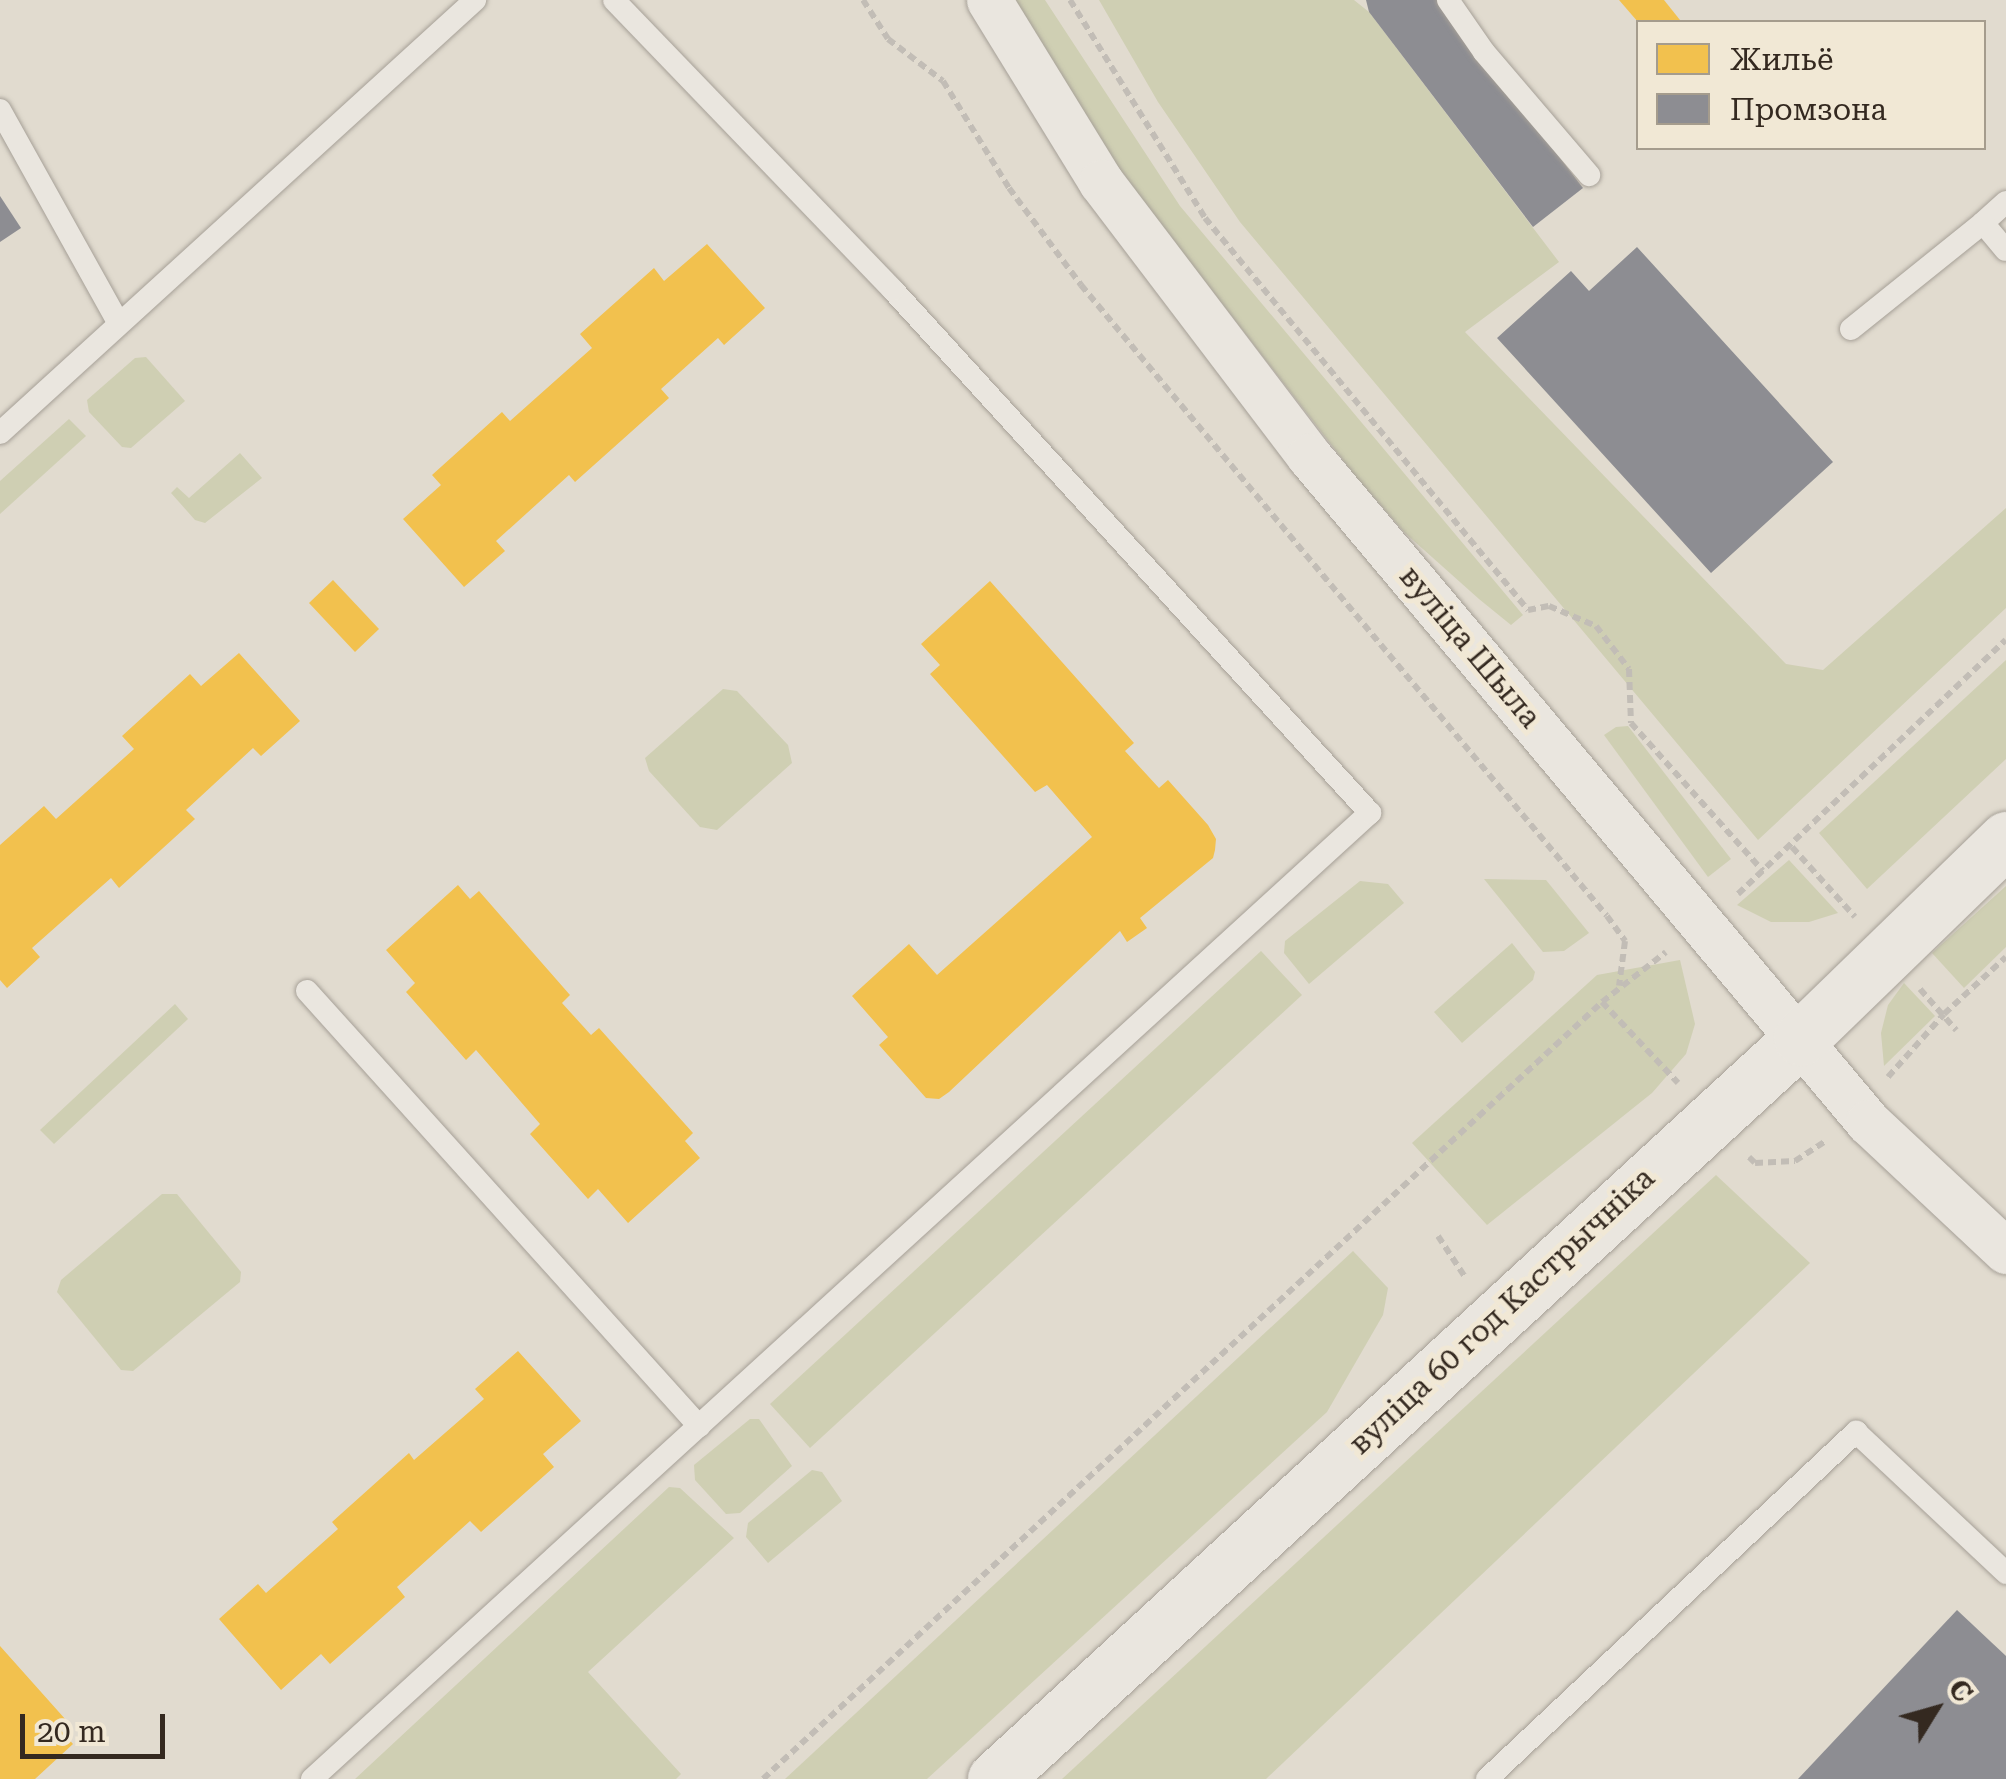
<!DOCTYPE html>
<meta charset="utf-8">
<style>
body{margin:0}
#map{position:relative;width:2006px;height:1779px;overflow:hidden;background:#e1dbcf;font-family:"Roboto Serif",serif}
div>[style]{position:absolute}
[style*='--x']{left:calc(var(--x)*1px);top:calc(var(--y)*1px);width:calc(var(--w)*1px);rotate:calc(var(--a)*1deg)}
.green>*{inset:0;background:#cfcfb3}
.homes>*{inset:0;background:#f2c14e}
.industry>*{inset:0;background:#8d8d92}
.path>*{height:6px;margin-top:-3px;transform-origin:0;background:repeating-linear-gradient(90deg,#c2bdb6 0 8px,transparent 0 13px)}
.roads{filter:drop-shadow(0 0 2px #a6a097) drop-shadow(0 0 2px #a6a097)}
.service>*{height:22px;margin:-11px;padding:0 11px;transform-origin:11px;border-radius:11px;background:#eae6df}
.minor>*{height:45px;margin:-22.5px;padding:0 22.5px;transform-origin:22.5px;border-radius:22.5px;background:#eae6df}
.tertiary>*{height:55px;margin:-27.5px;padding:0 27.5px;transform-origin:27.5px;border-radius:27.5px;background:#eae6df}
span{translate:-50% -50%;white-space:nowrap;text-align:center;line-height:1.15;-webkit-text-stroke:10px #f1e8d5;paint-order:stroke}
.street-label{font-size:30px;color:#342920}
.legend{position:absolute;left:1636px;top:20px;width:350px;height:130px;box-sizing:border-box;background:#f1e8d5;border:2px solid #a59c8d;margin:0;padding:12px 18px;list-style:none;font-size:30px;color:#342920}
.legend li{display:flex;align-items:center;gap:20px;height:50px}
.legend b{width:50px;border:2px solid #a59c8d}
.north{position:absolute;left:1886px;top:1659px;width:100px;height:100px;-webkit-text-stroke:8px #f1e8d5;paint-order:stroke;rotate:53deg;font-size:28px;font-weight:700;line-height:40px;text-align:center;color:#342920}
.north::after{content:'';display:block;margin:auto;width:35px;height:45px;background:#342920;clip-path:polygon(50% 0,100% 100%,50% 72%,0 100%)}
.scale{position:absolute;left:20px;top:1714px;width:145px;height:45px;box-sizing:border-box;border:5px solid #342920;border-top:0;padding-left:12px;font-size:30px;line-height:35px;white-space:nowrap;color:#342920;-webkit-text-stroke:8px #f1e8d5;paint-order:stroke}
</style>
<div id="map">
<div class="green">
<i style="clip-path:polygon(1015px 0,1045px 0,1180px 206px,1523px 615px,1511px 625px,1479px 599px,1405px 533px,1357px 478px,1124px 177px)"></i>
<i style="clip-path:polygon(1099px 0,1354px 0,1369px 12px,1559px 262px,1465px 332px,1786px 664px,1823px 670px,2006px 508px,2006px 608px,1758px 840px,1240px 222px,1158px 102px)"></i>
<i style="clip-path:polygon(146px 357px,185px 401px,131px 448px,122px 447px,89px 412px,87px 400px,135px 358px)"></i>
<i style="clip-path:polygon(69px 419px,86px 436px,0 514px,0 481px)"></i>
<i style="clip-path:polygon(240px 453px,262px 478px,205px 523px,195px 520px,171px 493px,177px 487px,189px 498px)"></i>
<i style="clip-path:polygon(2006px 660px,2006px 759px,1867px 889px,1819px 833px)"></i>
<i style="clip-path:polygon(723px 689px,737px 691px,788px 745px,792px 763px,717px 830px,700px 827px,649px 771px,645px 758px)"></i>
<i style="clip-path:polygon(1628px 726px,1731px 859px,1708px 877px,1604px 735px,1616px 727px)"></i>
<i style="clip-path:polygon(1789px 860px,1838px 913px,1809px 922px,1771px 922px,1737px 905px)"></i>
<i style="clip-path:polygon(1484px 879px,1546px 880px,1589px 933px,1564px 951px,1543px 952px)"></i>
<i style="clip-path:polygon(1360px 881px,1388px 884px,1404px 903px,1309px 984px,1284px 953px,1285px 941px)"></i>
<i style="clip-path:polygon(2006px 886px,2006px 947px,1964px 988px,1932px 953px)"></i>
<i style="clip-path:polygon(1512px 943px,1535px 972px,1533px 980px,1462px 1043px,1434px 1012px)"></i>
<i style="clip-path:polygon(1261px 951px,1302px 995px,810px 1448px,770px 1404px)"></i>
<i style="clip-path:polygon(1680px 960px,1695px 1024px,1686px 1054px,1652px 1093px,1487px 1225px,1412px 1143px,1597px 975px)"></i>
<i style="clip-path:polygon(1904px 983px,1935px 1016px,1884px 1066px,1881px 1033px,1888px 1005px)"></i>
<i style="clip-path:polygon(175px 1004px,188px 1019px,54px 1144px,40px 1130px)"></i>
<i style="clip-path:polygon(1716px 1175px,1810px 1263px,1266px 1779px,1062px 1779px)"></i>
<i style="clip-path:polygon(162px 1194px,177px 1194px,241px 1272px,240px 1282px,133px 1371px,121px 1370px,57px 1292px,61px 1280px)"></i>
<i style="clip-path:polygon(1353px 1251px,1388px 1288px,1383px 1315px,1327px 1412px,927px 1779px,785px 1779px)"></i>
<i style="clip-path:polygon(750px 1419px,759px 1419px,792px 1466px,740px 1513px,726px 1514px,695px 1480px,694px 1465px)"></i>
<i style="clip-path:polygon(812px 1470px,822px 1472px,842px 1501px,768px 1563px,746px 1537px,748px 1523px)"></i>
<i style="clip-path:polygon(669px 1487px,680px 1488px,734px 1538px,588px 1672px,681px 1774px,676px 1779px,355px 1779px)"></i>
</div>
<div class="homes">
<i style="clip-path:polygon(1619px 0,1664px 0,1680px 20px,1638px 22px)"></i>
<i style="clip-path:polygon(707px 244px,765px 308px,724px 345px,718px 338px,661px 389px,669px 398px,575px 482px,569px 475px,496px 541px,505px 551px,464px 587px,403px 519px,441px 485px,432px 475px,502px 412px,510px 421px,592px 348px,580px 334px,654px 268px,664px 281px)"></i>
<i style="clip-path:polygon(333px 580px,379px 629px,355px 652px,309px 603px)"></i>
<i style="clip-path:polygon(990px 581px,1134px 743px,1125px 751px,1159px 788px,1168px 780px,1208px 825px,1216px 839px,1215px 850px,1213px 858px,1140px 918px,1147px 928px,1127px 942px,1120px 931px,949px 1092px,939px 1099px,926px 1098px,879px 1045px,888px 1037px,852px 996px,909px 944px,937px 975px,1092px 837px,1047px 785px,1035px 792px,930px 674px,940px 665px,921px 644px)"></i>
<i style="clip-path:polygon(239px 653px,300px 721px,261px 756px,253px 748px,186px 810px,195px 819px,119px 888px,111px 878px,32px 948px,40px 957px,7px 988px,0 980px,0 845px,44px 806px,56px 819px,134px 749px,122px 736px,190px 674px,201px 686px)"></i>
<i style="clip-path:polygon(458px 885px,470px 899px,479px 891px,570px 995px,562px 1003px,591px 1035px,599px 1028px,693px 1133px,685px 1141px,700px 1158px,628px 1223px,598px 1189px,588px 1199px,530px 1134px,540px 1124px,476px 1050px,466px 1060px,406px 992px,415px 983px,386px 950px)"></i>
<i style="clip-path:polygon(518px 1351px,581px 1421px,543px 1454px,554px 1467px,481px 1532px,470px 1521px,397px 1587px,405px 1597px,330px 1664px,321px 1654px,281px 1690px,219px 1619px,258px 1584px,266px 1593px,338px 1529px,332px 1522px,409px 1453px,414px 1460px,484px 1399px,475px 1389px)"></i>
<i style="clip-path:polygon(0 1646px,66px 1720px,58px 1727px,73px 1744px,35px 1779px,0 1779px)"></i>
</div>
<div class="industry">
<i style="clip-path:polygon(1366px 0,1439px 0,1583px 188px,1533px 227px,1369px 12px)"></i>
<i style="clip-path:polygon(0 196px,21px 228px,0 242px)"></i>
<i style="clip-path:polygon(1637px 247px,1833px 462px,1711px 573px,1497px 338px,1571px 271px,1589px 291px)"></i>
<i style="clip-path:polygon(1957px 1610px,2006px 1656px,2006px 1779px,1798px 1779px)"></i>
</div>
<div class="path">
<i style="--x:863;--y:0;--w:46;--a:57.3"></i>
<i style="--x:888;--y:39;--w:69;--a:37.4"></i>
<i style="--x:943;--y:81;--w:126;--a:58.3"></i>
<i style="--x:1009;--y:188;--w:121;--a:53.4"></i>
<i style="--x:1081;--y:285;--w:821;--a:50.19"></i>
<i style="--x:1607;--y:916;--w:31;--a:54"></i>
<i style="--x:1625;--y:941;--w:45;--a:97.6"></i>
<i style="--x:1070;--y:0;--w:256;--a:58.2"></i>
<i style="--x:1205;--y:218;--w:508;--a:50.51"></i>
<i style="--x:1528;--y:610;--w:21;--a:-11"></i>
<i style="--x:1549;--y:606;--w:51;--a:23.1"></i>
<i style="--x:1596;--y:626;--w:54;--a:52.5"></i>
<i style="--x:1629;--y:669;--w:54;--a:87.9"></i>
<i style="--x:1631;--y:723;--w:198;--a:48.3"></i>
<i style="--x:1792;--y:847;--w:94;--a:48"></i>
<i style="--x:1738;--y:894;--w:369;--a:-43.5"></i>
<i style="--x:1920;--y:989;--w:55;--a:48.7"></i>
<i style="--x:1602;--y:1002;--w:111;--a:46.8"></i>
<i style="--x:1888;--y:1077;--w:84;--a:-48.4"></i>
<i style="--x:1944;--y:1014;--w:84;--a:-42.6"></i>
<i style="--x:1749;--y:1157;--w:8;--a:45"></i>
<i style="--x:1755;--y:1163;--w:40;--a:-2.9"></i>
<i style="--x:1795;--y:1161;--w:38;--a:-33"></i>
<i style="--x:1438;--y:1236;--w:49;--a:56.6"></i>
<i style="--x:763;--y:1779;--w:1144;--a:-42.8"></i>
<i style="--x:1602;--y:1002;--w:81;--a:-38"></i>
</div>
<div class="roads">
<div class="service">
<i style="--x:1448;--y:0;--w:63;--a:55.3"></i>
<i style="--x:1484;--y:52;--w:162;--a:49.5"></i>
<i style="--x:0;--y:110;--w:243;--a:60.9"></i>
<i style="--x:2006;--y:202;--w:31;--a:138"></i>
<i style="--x:1983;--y:223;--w:35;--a:50"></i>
<i style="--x:1851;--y:329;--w:169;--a:-38.8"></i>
<i style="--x:0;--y:433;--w:643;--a:-42.35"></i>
<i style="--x:307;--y:991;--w:586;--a:47.98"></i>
<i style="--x:312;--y:1779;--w:1433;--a:-42.4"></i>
<i style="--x:1370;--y:813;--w:708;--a:-132.37"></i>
<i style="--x:893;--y:290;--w:402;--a:-133.9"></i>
<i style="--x:1487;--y:1779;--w:507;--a:-43.24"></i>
<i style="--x:1856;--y:1432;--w:206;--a:43.2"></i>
</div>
<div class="minor">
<i style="--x:989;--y:0;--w:214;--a:58.4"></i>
<i style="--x:1101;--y:182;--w:344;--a:52.8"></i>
<i style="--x:1309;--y:456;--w:870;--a:49.99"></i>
<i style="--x:1868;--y:1122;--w:189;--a:43.1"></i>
</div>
<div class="tertiary">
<i style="--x:995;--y:1779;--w:1095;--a:-42.59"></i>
<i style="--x:1801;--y:1038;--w:286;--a:-44.1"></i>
</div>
</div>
<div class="street-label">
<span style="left:1470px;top:647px;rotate:50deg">вуліца Шыла</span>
<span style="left:1502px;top:1311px;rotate:-43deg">вуліца 60 год Кастрычніка</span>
</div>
<ul class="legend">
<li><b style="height:28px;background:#f2c14e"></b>Жильё</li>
<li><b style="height:28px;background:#8d8d92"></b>Промзона</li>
</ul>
<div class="north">С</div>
<div class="scale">20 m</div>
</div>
